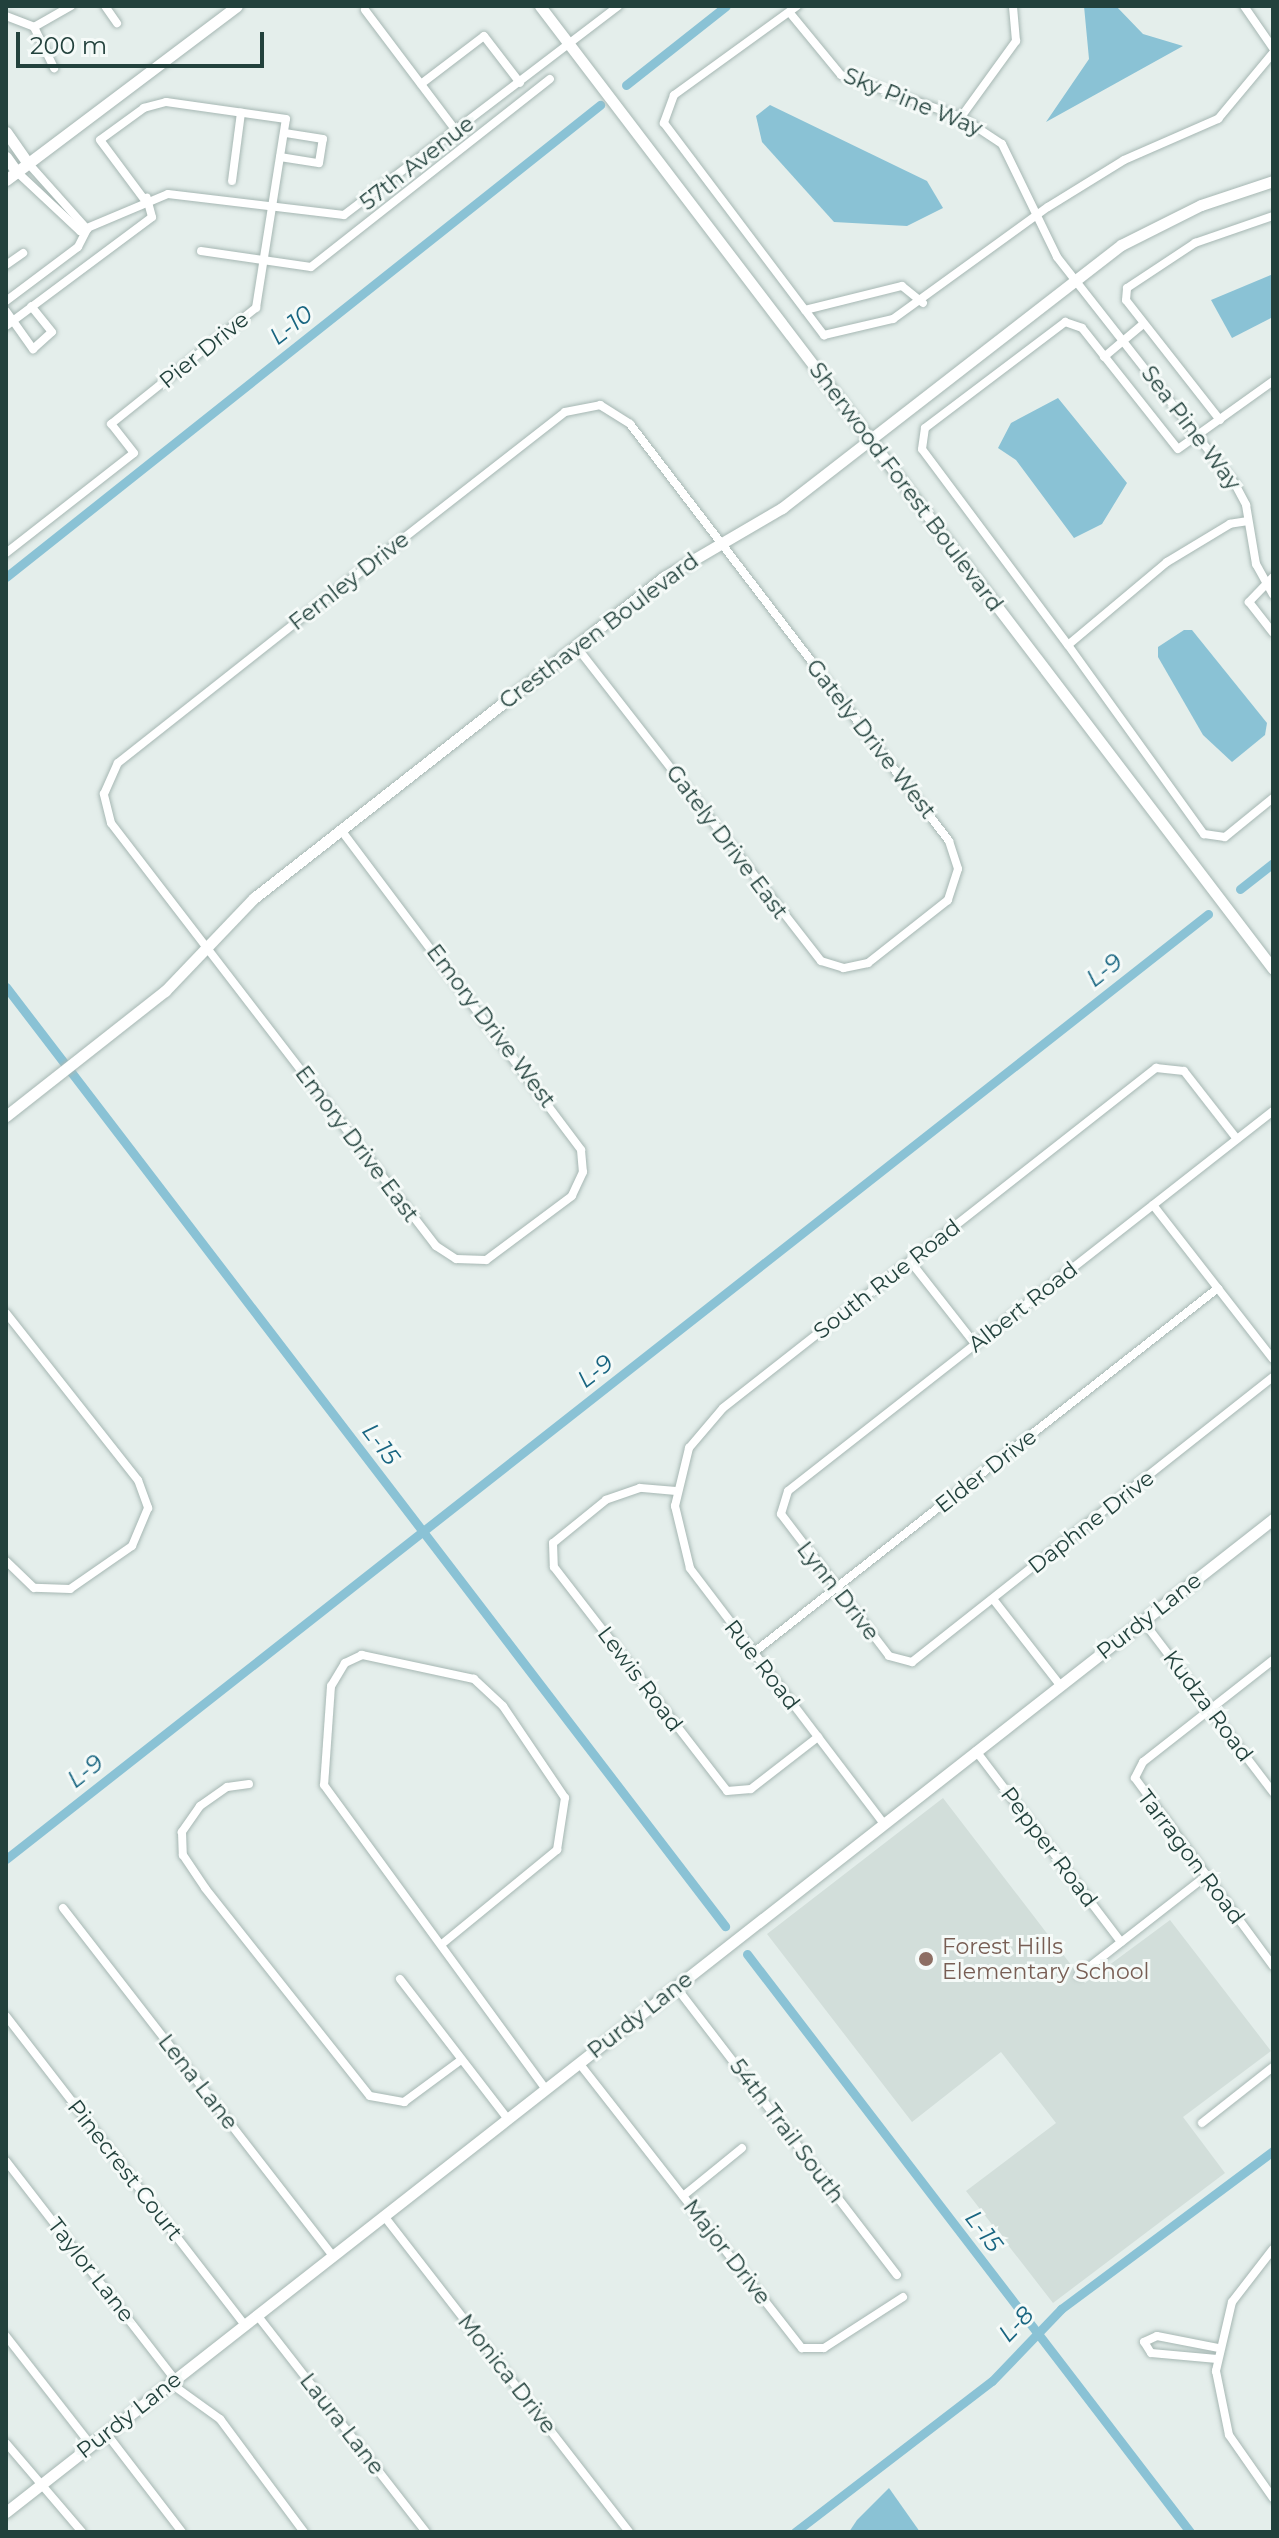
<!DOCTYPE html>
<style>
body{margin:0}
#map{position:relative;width:1279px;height:2538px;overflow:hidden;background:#e4eeeb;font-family:Montserrat,sans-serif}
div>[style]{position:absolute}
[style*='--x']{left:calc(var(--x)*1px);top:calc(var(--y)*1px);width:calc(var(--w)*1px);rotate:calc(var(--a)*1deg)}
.built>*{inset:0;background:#d2deda}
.water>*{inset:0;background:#8ac2d5}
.canal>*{height:9px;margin:-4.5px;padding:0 4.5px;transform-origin:4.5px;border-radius:4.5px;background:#8ac2d5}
.roads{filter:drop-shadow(0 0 2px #a6b7b3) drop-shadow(0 0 2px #a6b7b3)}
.street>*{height:8px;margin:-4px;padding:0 4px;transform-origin:4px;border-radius:4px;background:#fff}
.secondary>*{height:11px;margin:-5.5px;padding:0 5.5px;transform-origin:5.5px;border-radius:5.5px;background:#fff}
.dots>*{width:22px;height:22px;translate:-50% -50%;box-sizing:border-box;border:4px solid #f5faf8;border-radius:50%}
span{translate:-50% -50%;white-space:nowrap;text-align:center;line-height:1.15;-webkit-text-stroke:6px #f5faf8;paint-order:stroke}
.street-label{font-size:22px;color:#22413c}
.education-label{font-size:22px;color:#785e54}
.left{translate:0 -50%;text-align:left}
.water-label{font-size:24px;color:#186581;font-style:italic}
.frame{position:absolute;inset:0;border:8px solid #22413c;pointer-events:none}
.scale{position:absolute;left:16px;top:32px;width:248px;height:36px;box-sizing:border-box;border:4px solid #22413c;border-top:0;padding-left:10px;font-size:24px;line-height:28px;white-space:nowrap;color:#22413c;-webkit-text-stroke:6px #f5faf8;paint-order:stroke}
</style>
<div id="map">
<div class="built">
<i style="clip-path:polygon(943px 1798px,1085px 1983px,1170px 1920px,1271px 2051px,1183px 2117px,1225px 2173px,1053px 2303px,966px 2191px,1056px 2123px,1001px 2052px,912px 2122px,767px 1934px)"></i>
</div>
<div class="water">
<i style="clip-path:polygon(1084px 6px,1116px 6px,1143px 34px,1183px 46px,1046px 122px,1089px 59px)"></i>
<i style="clip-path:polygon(770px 105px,927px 181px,943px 208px,907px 226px,834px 222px,762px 142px,756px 116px)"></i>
<i style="clip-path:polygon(1273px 274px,1273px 317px,1232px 338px,1211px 300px)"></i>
<i style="clip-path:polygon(1058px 398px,1127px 483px,1102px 524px,1074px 538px,1016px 460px,998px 448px,1011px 423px)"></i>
<i style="clip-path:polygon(1184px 630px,1192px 630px,1267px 723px,1265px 735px,1232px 762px,1203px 735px,1158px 657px,1158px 647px)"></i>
<i style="clip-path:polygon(889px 2488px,920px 2532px,849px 2532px,857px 2520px)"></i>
</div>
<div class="canal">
<i style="--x:626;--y:85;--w:127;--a:-38.3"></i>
<i style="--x:6;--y:577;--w:759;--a:-38.47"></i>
<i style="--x:1240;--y:889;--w:42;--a:-38.2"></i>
<i style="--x:6;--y:987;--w:1183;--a:52.56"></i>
<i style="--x:6;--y:1859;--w:1529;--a:-38.17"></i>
<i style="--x:747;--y:1954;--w:728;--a:52.53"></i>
<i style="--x:795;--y:2532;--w:248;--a:-37.5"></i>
<i style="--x:992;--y:2381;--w:100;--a:-46.2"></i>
<i style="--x:1061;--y:2309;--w:264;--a:-36.7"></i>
</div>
<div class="roads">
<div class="street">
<i style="--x:105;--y:6;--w:21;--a:55"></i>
<i style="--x:797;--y:6;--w:152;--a:144.1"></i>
<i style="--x:674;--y:95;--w:30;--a:110"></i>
<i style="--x:664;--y:123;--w:266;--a:53"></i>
<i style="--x:824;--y:335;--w:71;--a:-13.1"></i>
<i style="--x:893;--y:319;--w:191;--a:-35.9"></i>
<i style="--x:1048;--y:207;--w:89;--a:-31.7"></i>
<i style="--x:1124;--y:160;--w:103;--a:-23.6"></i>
<i style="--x:1218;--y:119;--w:86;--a:-50.2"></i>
<i style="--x:1244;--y:6;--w:51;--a:55.4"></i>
<i style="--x:365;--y:10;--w:153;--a:53"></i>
<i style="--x:790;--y:13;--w:80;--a:50.6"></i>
<i style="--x:841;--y:75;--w:127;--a:19.3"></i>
<i style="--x:961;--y:117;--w:49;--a:33.4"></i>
<i style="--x:1002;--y:144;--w:126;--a:64"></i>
<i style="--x:1057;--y:257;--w:288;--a:51.9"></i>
<i style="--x:1235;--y:484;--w:24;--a:62"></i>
<i style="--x:1246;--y:505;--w:60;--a:80.4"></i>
<i style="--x:1256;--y:564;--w:35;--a:61"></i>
<i style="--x:6;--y:16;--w:30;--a:21"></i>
<i style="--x:34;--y:27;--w:43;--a:-29.6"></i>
<i style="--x:34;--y:27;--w:46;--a:64"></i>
<i style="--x:421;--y:84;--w:79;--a:-37.3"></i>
<i style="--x:484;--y:36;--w:59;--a:52.5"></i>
<i style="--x:961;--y:117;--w:94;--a:-54.1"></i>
<i style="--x:1016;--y:41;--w:35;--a:-95"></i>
<i style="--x:280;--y:157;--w:39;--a:9"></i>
<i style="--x:319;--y:163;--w:24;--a:-81"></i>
<i style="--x:323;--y:139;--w:39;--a:-171"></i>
<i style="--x:28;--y:163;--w:89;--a:48.2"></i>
<i style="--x:17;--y:172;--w:86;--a:43.1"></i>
<i style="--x:80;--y:231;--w:95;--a:-22.8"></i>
<i style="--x:168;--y:194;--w:177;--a:6.8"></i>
<i style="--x:344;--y:215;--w:345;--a:-37.3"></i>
<i style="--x:232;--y:181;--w:69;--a:-82.5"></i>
<i style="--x:201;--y:251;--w:111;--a:8.3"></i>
<i style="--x:311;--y:267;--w:304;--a:-38.2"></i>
<i style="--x:6;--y:265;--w:21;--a:-35"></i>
<i style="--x:6;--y:301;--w:90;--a:-36.9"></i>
<i style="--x:78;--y:247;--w:20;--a:-63"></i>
<i style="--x:805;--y:310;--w:100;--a:-13.9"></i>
<i style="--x:902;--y:286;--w:27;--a:39"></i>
<i style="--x:6;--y:311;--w:47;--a:54.6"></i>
<i style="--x:33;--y:349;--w:25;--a:-42"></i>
<i style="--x:52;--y:332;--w:33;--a:-129"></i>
<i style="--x:6;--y:326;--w:182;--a:-36.7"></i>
<i style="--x:152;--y:217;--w:20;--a:-105"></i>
<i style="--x:1104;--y:357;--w:51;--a:-40.2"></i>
<i style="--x:1220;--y:420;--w:152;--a:-128.1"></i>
<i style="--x:1126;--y:300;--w:12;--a:-85"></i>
<i style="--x:1127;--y:288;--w:82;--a:-33.5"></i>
<i style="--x:1195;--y:243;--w:83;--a:-19.1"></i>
<i style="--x:1248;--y:521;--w:18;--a:171"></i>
<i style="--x:1230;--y:524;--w:74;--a:148.9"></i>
<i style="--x:1167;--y:562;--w:129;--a:140"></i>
<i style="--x:1068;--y:645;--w:233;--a:54.3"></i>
<i style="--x:1204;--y:834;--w:21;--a:8"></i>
<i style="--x:1225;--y:837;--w:62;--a:-39.1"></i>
<i style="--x:6;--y:553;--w:162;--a:-38"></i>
<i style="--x:134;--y:453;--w:37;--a:-128"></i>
<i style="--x:111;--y:424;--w:186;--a:-38.7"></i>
<i style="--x:256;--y:308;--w:191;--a:-81"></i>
<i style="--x:286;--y:119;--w:121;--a:-171.9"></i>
<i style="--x:166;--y:102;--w:23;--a:165"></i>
<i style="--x:144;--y:108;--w:54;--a:144"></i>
<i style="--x:100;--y:140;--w:74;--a:53.3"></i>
<i style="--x:1273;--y:577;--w:35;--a:134"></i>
<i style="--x:1249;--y:602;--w:39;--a:52"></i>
<i style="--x:1068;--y:645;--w:244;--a:-126.7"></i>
<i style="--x:922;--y:449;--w:21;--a:-82"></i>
<i style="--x:925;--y:428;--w:176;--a:-37.1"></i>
<i style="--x:1065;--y:322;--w:18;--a:19"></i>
<i style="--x:1082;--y:328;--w:154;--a:51.6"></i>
<i style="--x:1178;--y:449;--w:117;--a:-35.6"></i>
<i style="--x:341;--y:830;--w:400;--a:53.1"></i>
<i style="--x:581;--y:1150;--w:22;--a:85"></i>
<i style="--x:583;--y:1172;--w:26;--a:115"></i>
<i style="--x:572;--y:1196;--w:107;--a:143.3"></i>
<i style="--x:486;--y:1260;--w:30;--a:-178"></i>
<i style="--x:456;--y:1259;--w:24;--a:-147"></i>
<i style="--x:436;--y:1246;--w:533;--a:-127.54"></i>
<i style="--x:111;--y:823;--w:30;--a:-104"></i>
<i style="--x:104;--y:794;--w:34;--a:-66"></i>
<i style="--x:118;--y:763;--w:255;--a:-38.3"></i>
<i style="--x:318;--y:605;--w:313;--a:-38"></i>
<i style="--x:565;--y:412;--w:36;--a:-11"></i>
<i style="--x:600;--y:405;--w:36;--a:32"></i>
<i style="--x:630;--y:424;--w:525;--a:52.58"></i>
<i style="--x:949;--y:841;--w:29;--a:72"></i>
<i style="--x:958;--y:869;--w:33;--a:108"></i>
<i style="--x:948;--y:900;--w:102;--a:141.8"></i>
<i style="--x:868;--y:963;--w:25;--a:168"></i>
<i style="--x:844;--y:968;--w:24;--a:-163"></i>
<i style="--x:821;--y:961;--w:399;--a:-127.9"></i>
<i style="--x:1273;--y:1111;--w:616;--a:141.92"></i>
<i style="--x:788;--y:1491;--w:24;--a:107"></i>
<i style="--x:781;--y:1514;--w:178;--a:52.7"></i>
<i style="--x:889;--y:1656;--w:24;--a:15"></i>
<i style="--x:912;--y:1662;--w:460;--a:-38.3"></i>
<i style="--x:1153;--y:1205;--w:195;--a:52.1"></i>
<i style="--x:910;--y:1261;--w:105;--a:51.9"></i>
<i style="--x:6;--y:1313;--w:213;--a:51.7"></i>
<i style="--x:138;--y:1480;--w:30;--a:70"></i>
<i style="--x:148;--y:1508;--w:41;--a:112.8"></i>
<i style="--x:132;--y:1546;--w:75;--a:145.3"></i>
<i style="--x:70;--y:1589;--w:36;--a:-178"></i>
<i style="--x:34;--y:1588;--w:39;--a:-136"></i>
<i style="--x:676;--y:1491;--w:36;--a:-175"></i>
<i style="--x:640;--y:1488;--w:36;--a:161"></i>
<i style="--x:606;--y:1500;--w:68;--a:140.9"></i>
<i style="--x:553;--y:1543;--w:24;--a:88"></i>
<i style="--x:554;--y:1567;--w:283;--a:52.3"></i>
<i style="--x:727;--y:1791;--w:24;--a:-5"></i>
<i style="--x:751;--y:1789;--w:85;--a:-37.8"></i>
<i style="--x:993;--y:1599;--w:109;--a:52.1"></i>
<i style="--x:1143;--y:1621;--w:215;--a:52.8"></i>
<i style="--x:753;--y:1653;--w:591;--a:-38.13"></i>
<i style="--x:1273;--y:1660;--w:165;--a:141.9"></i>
<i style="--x:1143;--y:1762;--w:18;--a:117"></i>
<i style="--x:1135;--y:1778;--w:233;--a:53.7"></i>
<i style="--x:976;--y:1751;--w:240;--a:52.8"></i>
<i style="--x:249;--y:1784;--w:22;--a:172"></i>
<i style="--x:227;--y:1787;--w:33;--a:145"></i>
<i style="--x:200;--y:1806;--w:32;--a:125"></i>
<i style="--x:182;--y:1832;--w:23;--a:88"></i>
<i style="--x:183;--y:1855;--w:40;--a:56"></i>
<i style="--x:205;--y:1888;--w:265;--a:51.6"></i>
<i style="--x:370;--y:2096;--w:35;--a:10"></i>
<i style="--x:404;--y:2102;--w:71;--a:-36.4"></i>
<i style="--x:884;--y:1824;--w:321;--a:-127.2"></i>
<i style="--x:690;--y:1568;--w:64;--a:-103.6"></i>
<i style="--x:675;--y:1506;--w:60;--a:-76.4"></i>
<i style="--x:689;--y:1448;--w:52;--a:-49.6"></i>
<i style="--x:723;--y:1408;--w:551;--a:-38.14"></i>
<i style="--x:1156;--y:1068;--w:28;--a:6"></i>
<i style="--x:1184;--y:1071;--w:86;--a:52.1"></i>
<i style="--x:63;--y:1908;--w:440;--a:52.2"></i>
<i style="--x:442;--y:1944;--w:149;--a:-39.3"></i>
<i style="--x:557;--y:1850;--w:53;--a:-81.3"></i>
<i style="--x:565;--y:1798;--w:111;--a:-124"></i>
<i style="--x:503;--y:1706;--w:40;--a:-137"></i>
<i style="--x:474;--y:1679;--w:115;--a:-167.9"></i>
<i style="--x:362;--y:1655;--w:19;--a:155"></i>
<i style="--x:345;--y:1663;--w:27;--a:121"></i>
<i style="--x:331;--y:1686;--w:99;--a:94"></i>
<i style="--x:324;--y:1785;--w:376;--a:53.9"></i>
<i style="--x:1079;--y:1975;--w:160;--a:-37.9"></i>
<i style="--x:400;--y:1979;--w:177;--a:52.4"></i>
<i style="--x:676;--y:1987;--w:363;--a:52.5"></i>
<i style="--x:6;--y:2016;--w:391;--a:52.3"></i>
<i style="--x:579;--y:2063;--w:362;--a:52"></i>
<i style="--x:802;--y:2348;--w:22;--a:0"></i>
<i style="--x:824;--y:2348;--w:94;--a:-32.8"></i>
<i style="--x:1202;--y:2123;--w:90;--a:-38.3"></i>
<i style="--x:6;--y:2161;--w:277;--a:52.3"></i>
<i style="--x:683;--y:2196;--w:76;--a:-39.1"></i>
<i style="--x:384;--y:2216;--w:400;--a:52.2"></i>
<i style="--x:1273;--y:2249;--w:67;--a:127.7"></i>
<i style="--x:1232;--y:2302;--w:71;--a:103.1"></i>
<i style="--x:1216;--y:2371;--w:65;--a:78.5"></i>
<i style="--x:1229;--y:2435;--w:77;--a:55.1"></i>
<i style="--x:257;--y:2315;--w:275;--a:52.1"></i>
<i style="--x:6;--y:2336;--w:138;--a:52.1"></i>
<i style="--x:1217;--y:2359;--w:66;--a:-174.8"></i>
<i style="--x:1151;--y:2353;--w:13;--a:-122"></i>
<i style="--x:1144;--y:2342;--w:14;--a:-25"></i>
<i style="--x:1157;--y:2336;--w:62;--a:11.1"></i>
<i style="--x:170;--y:2383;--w:62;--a:35.8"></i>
<i style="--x:220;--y:2419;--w:141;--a:53.4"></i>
<i style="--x:106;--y:2433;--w:125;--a:52.5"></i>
<i style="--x:6;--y:2443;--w:117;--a:49.5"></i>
</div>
<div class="secondary">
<i style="--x:540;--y:6;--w:1210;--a:52.72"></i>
<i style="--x:6;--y:132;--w:38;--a:55"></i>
<i style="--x:6;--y:157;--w:19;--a:54"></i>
<i style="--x:6;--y:180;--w:289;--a:-37"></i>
<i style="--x:6;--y:1116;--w:202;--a:-38.2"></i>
<i style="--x:165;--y:991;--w:129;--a:-46.3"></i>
<i style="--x:254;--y:898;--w:521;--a:-38.06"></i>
<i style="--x:664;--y:577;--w:137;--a:-30.3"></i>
<i style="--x:782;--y:508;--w:429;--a:-37.8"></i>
<i style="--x:1121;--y:245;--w:89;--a:-26.6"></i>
<i style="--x:1201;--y:205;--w:76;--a:-18.4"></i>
<i style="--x:6;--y:2512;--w:1610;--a:-38.09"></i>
</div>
</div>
<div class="dots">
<i style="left:926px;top:1959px;background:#8d6e63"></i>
</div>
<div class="street-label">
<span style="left:913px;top:102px;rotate:22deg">Sky Pine Way</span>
<span style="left:417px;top:163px;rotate:-38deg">57th Avenue</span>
<span style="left:204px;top:350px;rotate:-39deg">Pier Drive</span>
<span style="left:1191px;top:428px;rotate:53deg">Sea Pine Way</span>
<span style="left:906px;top:487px;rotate:53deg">Sherwood Forest Boulevard</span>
<span style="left:349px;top:581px;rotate:-38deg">Fernley Drive</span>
<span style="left:599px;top:631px;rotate:-37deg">Cresthaven Boulevard</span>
<span style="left:871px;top:739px;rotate:52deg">Gately Drive West</span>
<span style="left:727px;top:842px;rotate:53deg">Gately Drive East</span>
<span style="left:491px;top:1026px;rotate:53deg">Emory Drive West</span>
<span style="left:357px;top:1144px;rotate:53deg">Emory Drive East</span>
<span style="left:887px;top:1279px;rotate:-38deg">South Rue Road</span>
<span style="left:1023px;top:1307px;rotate:-38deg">Albert Road</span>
<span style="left:986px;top:1471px;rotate:-38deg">Elder Drive</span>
<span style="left:1091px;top:1522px;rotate:-38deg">Daphne Drive</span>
<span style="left:838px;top:1591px;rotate:52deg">Lynn Drive</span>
<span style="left:1149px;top:1616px;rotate:-38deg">Purdy Lane</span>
<span style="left:762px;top:1665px;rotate:52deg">Rue Road</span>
<span style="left:640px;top:1679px;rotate:53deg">Lewis Road</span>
<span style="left:1208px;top:1706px;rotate:53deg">Kudza Road</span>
<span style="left:1049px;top:1847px;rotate:53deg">Pepper Road</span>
<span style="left:1191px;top:1857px;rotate:53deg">Tarragon Road</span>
<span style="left:640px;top:2015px;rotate:-38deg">Purdy Lane</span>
<span style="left:198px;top:2082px;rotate:52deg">Lena Lane</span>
<span style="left:787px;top:2131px;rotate:53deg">54th Trail South</span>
<span style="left:125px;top:2170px;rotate:52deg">Pinecrest Court</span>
<span style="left:727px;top:2252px;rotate:52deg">Major Drive</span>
<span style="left:91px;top:2270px;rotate:52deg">Taylor Lane</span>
<span style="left:507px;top:2374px;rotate:52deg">Monica Drive</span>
<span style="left:129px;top:2415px;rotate:-38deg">Purdy Lane</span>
<span style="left:342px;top:2424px;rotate:52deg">Laura Lane</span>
</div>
<div class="education-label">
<span class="left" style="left:942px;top:1959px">Forest Hills<br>Elementary School</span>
</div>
<div class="water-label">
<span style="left:291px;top:325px;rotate:-38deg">L-10</span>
<span style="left:1104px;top:970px;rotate:-38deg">L-9</span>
<span style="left:595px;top:1371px;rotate:-38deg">L-9</span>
<span style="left:381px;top:1444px;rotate:53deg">L-15</span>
<span style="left:85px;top:1771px;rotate:-38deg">L-9</span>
<span style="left:984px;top:2231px;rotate:53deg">L-15</span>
<span style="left:1016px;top:2324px;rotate:-46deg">L-8</span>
</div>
<div class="frame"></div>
<div class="scale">200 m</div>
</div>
